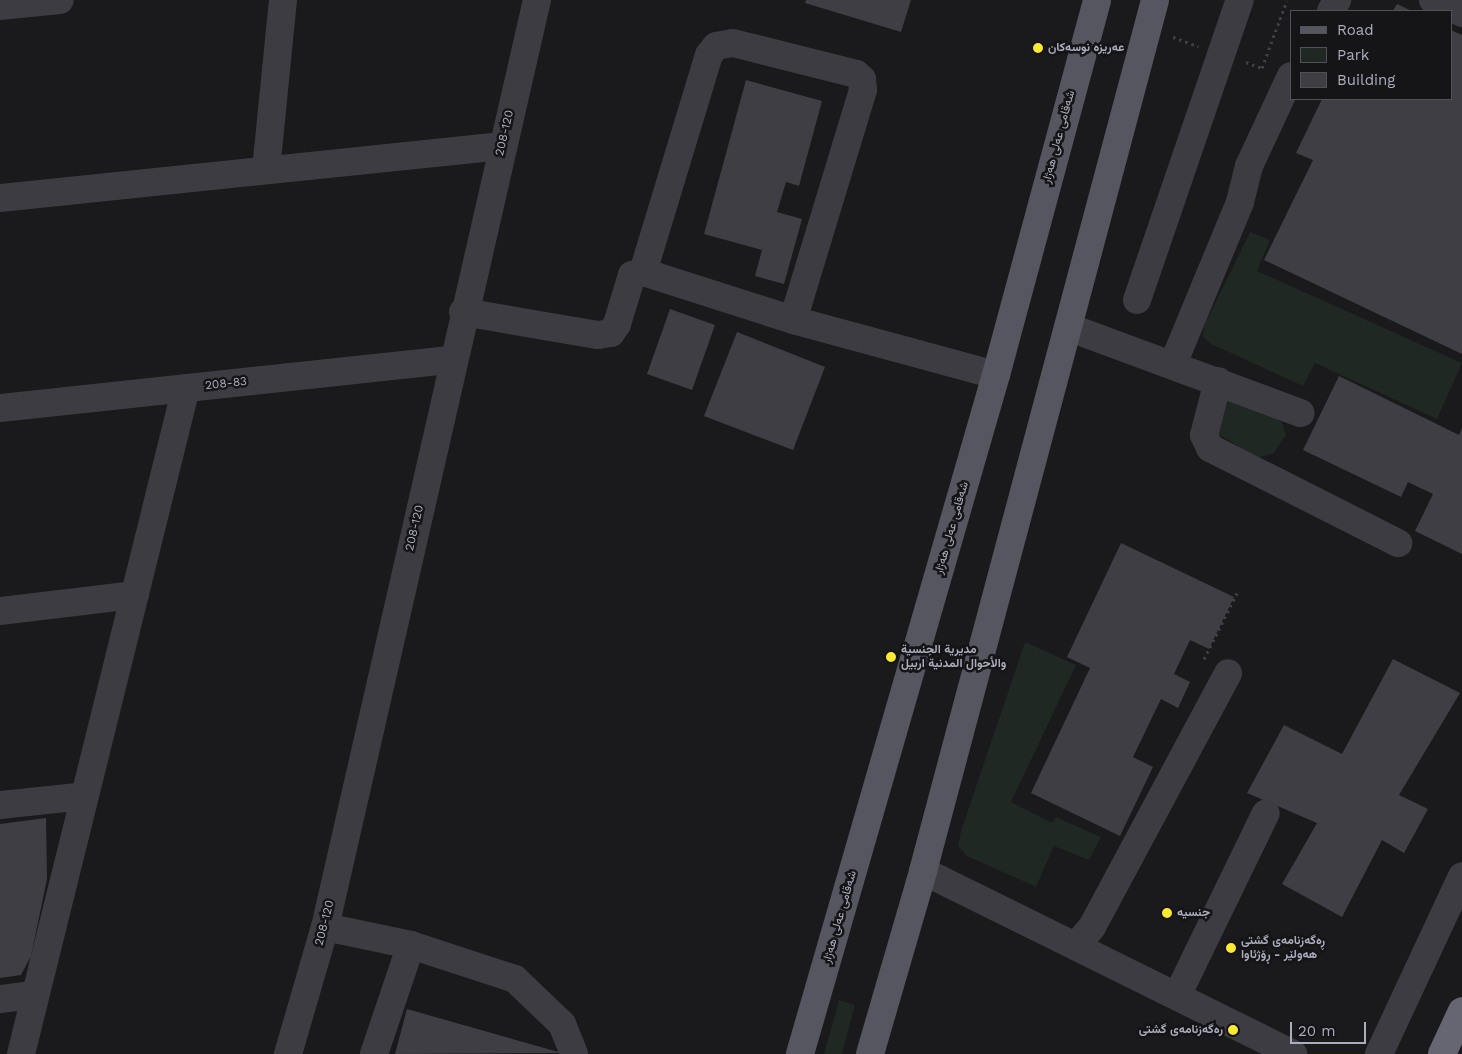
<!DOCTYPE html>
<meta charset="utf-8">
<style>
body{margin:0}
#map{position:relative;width:1462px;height:1054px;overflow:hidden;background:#1a191c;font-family:"Work Sans",Vazirmatn,sans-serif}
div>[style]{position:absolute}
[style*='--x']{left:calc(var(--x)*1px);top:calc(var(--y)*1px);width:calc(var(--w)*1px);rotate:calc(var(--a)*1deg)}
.green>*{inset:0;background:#1f2822}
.building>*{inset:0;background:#3f3e44}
.path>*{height:3px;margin-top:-1.5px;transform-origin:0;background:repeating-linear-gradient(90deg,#404048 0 2.5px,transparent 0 6.5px)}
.minor>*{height:28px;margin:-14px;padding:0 14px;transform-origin:14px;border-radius:14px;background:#3d3c43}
.major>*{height:28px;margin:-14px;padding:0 14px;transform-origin:14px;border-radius:14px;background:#565660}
.highway>*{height:28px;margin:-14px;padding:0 14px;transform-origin:14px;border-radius:14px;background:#666672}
.dots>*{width:14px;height:14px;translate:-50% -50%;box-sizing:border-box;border:2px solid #151417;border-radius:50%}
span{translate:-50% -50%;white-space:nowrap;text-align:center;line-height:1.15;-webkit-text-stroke:5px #151417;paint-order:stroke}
.poi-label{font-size:12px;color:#abacbc;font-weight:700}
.left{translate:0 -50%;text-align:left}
.right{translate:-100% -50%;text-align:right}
.street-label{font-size:12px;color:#abacbc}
.legend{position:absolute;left:1290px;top:10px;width:162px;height:90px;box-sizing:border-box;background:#151417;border:1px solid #515159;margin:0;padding:6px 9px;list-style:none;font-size:15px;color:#abacbc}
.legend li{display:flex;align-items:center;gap:10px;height:25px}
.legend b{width:25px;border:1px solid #515159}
.scale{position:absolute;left:1290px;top:1022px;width:76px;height:22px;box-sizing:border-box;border:2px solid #abacbc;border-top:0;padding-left:6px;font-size:15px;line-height:18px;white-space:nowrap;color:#abacbc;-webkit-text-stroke:4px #151417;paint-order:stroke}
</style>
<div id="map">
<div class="green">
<i style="clip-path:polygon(1250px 232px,1270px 240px,1257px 271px,1462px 363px,1437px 419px,1315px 363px,1303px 386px,1211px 344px,1203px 337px,1204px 326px)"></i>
<i style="clip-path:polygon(1228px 395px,1267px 408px,1282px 423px,1286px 435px,1274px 453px,1257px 458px,1217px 433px)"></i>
<i style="clip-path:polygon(1025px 642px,1076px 665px,1011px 802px,1052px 823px,1056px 817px,1101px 837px,1089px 860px,1054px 846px,1036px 887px,967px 856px,958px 846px,961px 831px)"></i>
<i style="clip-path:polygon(839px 1000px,855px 1005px,842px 1054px,824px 1054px)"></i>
</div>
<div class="building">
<i style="clip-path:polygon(806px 0,911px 0,901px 32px,805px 3px)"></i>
<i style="clip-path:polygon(1397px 4px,1412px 11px,1393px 11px)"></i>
<i style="clip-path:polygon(1451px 30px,1462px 35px,1462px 354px,1264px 260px,1313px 160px,1296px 153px,1322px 99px,1451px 99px)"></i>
<i style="clip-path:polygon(746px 80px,822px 101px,799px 186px,786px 182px,777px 212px,802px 219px,784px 284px,755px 276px,762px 250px,704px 234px)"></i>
<i style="clip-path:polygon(670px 309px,715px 325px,692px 390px,647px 374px)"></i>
<i style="clip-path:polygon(737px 332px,825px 367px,793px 450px,704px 416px)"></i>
<i style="clip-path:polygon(1339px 376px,1459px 435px,1462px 428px,1462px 554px,1415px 531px,1433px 494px,1408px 482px,1401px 497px,1303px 450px)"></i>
<i style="clip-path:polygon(1121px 543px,1234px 597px,1209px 649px,1190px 640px,1174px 674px,1190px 682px,1178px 708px,1161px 699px,1133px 757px,1153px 767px,1120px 836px,1031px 793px,1090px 668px,1067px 657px)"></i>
<i style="clip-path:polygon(1393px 659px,1460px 693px,1399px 795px,1428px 809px,1404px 853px,1382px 840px,1342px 917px,1282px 884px,1317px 823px,1247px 793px,1284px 725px,1342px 754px)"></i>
<i style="clip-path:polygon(46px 818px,47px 879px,31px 956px,21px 975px,0 978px,0 824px)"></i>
<i style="clip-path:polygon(407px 1009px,562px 1053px,395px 1054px)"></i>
</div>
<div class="path">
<i style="--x:1173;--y:37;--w:27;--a:20"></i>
<i style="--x:1246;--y:62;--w:17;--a:21"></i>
<i style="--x:1262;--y:68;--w:72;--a:-69.8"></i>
<i style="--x:1204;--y:659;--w:76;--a:-63.4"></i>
</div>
<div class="minor">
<i style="--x:1433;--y:0;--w:32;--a:24"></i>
<i style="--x:0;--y:6;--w:60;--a:-5.7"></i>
<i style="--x:1331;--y:11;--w:13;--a:-61"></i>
<i style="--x:266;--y:170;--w:171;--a:-84.3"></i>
<i style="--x:0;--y:198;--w:505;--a:-5.91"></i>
<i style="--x:643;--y:272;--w:227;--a:-73.1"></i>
<i style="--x:709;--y:55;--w:11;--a:-52"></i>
<i style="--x:716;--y:46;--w:17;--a:-10"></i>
<i style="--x:733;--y:43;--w:127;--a:14.1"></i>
<i style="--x:856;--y:74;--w:8;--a:40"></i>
<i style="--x:862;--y:79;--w:11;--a:85"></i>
<i style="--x:863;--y:90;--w:240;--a:106.9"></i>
<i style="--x:1137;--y:300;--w:317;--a:-71.1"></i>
<i style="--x:463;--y:312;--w:137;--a:9.7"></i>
<i style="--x:598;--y:335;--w:13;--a:-9"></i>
<i style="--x:611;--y:333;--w:11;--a:-56"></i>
<i style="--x:617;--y:324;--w:51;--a:-73"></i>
<i style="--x:632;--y:275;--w:11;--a:-15"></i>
<i style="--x:643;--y:272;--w:157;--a:17.7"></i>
<i style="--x:793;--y:320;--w:210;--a:15.2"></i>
<i style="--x:1068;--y:327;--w:248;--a:20.3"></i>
<i style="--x:1173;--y:364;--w:175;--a:-67.5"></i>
<i style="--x:1240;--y:202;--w:37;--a:-76"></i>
<i style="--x:1249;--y:166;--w:99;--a:-65"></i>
<i style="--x:1218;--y:381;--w:56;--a:104.5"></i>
<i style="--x:1204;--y:435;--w:14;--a:65"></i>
<i style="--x:1210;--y:448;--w:211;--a:26.8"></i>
<i style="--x:0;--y:408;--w:455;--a:-6.1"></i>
<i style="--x:0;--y:611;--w:136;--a:-6.8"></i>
<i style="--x:0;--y:805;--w:85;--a:-6"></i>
<i style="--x:923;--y:871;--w:413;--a:26.3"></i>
<i style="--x:325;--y:927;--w:88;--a:11.8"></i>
<i style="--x:411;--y:945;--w:109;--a:18.1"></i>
<i style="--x:515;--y:979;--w:65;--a:43.8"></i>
<i style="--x:562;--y:1024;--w:32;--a:68"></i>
<i style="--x:1076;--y:946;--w:25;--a:-50"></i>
<i style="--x:1092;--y:927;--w:288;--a:-61.8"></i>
<i style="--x:1177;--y:996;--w:203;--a:-64.1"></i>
<i style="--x:0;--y:999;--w:35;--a:-7"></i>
<i style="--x:21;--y:1054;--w:686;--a:-76.09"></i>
<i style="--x:288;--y:1054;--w:132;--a:-73.8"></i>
<i style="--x:325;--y:927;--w:951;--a:-77.12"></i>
<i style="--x:374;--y:1054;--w:115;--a:-71.3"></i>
<i style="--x:1379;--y:1054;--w:196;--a:-65"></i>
</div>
<div class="major">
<i style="--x:800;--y:1054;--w:707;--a:-73.9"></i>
<i style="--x:996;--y:375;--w:388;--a:-74.9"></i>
<i style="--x:870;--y:1054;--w:191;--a:-73.8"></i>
<i style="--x:923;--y:871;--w:901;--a:-75.08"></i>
</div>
<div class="highway">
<i style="--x:1442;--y:1054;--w:47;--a:-65.1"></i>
</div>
<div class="dots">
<i style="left:1038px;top:48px;background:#fbe933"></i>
<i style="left:891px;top:657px;background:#fbe933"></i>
<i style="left:1167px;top:913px;background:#fbe933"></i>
<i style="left:1231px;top:948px;background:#fbe933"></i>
<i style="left:1233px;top:1030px;background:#fbe933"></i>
</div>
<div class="poi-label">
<span class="left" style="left:1048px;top:48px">عەریزە نوسەکان</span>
<span class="left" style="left:901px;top:657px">مديرية الجنسية<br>والأحوال المدنية اربيل</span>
<span class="left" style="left:1177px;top:913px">جنسیە</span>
<span class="left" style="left:1241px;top:948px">ڕەگەزنامەی گشتی<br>هەولێر - ڕۆژئاوا</span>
<span class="right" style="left:1223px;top:1030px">رەگەزنامەی گشتی</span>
</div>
<div class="street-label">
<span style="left:505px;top:133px;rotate:-77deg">208-120</span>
<span style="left:1059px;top:137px;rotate:-75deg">شەقامی عەلی هەژار</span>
<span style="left:226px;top:384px;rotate:-6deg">208-83</span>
<span style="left:415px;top:528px;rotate:-77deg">208-120</span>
<span style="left:952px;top:528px;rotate:-74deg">شەقامی عەلی هەژار</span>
<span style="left:840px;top:917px;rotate:-74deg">شەقامی عەلی هەژار</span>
<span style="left:325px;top:923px;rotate:-76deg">208-120</span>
</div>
<ul class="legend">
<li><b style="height:6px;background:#565660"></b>Road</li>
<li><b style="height:14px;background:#1f2822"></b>Park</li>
<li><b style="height:14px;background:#3f3e44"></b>Building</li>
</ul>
<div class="scale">20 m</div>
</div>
